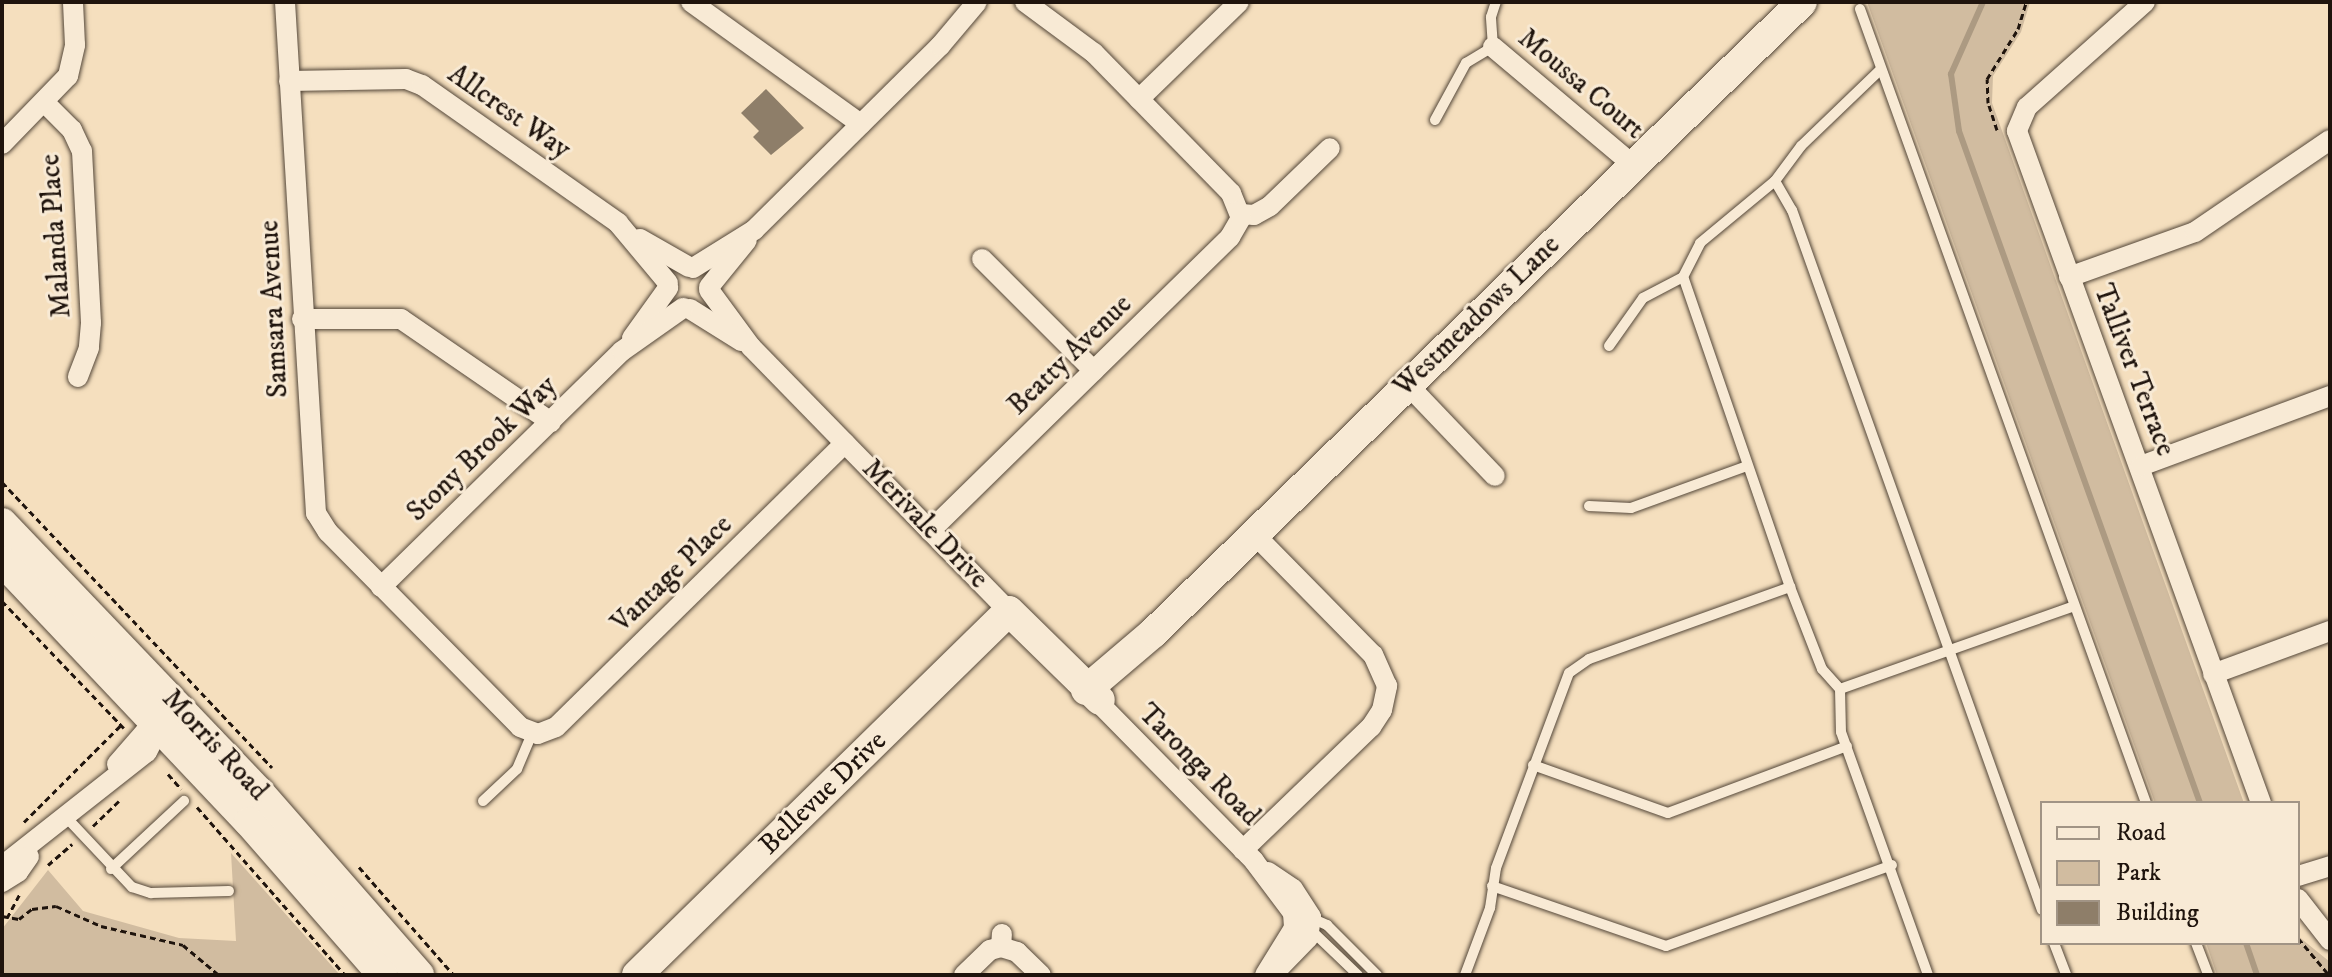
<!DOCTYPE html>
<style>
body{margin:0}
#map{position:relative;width:2332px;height:977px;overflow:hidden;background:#f5dfbe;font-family:"IM FELL DW Pica",serif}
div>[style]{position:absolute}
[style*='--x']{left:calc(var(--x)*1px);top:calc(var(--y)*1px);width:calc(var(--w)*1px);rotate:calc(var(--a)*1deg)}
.green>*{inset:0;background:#d1bca0}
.stream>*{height:6px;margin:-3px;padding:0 3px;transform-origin:3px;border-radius:3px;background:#ac9a82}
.building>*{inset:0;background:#8e7e69}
.path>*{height:3px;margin-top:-1.5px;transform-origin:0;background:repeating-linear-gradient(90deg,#1f140d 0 6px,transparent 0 10px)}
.roads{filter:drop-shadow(0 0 2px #544739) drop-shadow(0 0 2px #544739)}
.lane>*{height:10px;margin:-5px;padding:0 5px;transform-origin:5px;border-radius:5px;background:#f8ead5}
.street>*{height:20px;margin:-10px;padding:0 10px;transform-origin:10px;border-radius:10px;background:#f8ead5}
.secondary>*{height:30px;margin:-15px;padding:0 15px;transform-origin:15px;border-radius:15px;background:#f8ead5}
span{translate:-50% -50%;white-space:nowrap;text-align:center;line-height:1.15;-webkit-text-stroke:6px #f8ead5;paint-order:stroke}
.street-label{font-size:28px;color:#1f140d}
.frame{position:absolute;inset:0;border:4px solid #1f140d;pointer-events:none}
.legend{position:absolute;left:2040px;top:801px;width:260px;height:144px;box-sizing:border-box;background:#f8ead5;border:2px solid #a19485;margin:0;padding:10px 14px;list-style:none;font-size:24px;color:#1f140d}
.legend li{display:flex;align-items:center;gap:16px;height:40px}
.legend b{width:40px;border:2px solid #a19485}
</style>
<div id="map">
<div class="green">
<i style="clip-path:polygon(1867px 2px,2030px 2px,2021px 32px,1993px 76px,1992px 103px,2244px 803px,2155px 803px)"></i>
<i style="clip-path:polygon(231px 853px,340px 975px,2px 975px,2px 929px,48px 870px,83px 911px,179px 938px,236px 941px)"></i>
<i style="clip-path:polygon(2298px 936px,2330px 962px,2330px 975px,2217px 975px,2206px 943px,2298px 943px)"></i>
</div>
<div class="stream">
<i style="--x:1983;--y:2;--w:79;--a:114"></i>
<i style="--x:1951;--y:74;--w:58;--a:82"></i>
<i style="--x:1959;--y:131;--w:714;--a:70.27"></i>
<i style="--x:2246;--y:943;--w:34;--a:71"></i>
</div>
<div class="building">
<i style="clip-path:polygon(766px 89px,804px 128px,771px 155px,753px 137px,759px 131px,741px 113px)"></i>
</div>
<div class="path">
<i style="--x:1997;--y:130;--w:28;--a:-108"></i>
<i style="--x:1988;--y:103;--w:24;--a:-92"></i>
<i style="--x:1987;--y:79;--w:59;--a:-58.2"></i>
<i style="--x:2018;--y:29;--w:28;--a:-73"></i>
<i style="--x:2;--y:482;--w:393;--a:46.6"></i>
<i style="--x:2;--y:601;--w:176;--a:46.2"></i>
<i style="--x:168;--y:774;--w:20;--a:49"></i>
<i style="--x:197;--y:807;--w:224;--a:48.6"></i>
<i style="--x:24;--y:822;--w:136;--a:-45"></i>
<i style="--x:93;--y:826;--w:36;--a:-44"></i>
<i style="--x:48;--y:865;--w:32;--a:-41"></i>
<i style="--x:359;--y:867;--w:144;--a:48.7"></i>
<i style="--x:2;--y:916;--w:17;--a:10"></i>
<i style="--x:19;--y:919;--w:16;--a:-38"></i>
<i style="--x:32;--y:909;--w:24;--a:-7"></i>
<i style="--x:56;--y:906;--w:49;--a:24"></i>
<i style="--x:101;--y:926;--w:84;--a:13"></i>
<i style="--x:183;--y:945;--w:47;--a:39.8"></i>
<i style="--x:7;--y:918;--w:27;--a:-62"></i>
<i style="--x:2298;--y:938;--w:48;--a:50"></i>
</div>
<div class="roads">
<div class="lane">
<i style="--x:1860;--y:9;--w:844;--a:70.19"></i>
<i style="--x:1435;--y:120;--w:65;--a:-61.5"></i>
<i style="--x:1466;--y:63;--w:31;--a:-31"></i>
<i style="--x:1493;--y:47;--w:30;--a:-94"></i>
<i style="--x:1491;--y:17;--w:16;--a:-72"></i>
<i style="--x:1775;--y:181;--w:44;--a:-53.4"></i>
<i style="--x:1801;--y:146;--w:111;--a:-43.9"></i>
<i style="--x:1609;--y:346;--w:59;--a:-54.7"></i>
<i style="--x:1643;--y:298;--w:45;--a:-27.7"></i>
<i style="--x:1589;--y:506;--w:42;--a:2.7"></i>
<i style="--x:1631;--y:508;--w:123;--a:-19.9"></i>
<i style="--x:1790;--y:587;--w:328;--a:-109"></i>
<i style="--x:1683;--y:277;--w:38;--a:-63"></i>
<i style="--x:1700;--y:243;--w:97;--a:-39.6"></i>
<i style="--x:1775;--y:181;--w:34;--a:60"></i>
<i style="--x:1792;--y:210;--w:743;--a:70.35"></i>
<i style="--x:1840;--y:689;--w:248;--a:-19.5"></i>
<i style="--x:1533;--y:765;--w:143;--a:19.6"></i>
<i style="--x:1668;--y:813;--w:191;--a:-20.5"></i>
<i style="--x:483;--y:801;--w:47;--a:-43.3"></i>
<i style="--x:517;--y:769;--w:38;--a:-67"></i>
<i style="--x:65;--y:816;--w:98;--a:46.7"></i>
<i style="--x:132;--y:887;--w:20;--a:18"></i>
<i style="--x:151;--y:893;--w:78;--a:-1.5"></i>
<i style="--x:111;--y:869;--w:100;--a:-43"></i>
<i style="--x:1492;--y:886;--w:184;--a:19"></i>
<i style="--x:1666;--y:946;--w:240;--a:-19.7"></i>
<i style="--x:1309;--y:917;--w:20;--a:24"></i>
<i style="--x:1327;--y:925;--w:71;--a:45"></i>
<i style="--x:1311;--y:930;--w:65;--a:43.8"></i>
<i style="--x:2054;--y:943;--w:34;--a:69"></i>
<i style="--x:2196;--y:943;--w:34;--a:69"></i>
<i style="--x:1465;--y:975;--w:72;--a:-69.5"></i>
<i style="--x:1490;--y:908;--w:40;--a:-81.5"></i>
<i style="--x:1496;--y:868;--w:208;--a:-69.5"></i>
<i style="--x:1569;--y:673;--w:24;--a:-35"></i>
<i style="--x:1589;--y:659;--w:214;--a:-19.7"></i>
<i style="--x:1790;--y:587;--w:88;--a:68.7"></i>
<i style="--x:1822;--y:669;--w:27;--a:48"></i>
<i style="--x:1840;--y:689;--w:43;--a:88.7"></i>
<i style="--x:1841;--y:732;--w:258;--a:70.3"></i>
</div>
<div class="street">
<i style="--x:285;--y:2;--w:512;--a:86.53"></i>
<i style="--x:316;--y:513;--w:22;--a:58"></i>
<i style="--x:328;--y:532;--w:274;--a:45.4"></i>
<i style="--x:520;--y:727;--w:19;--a:21"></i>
<i style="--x:538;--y:734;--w:19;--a:-21"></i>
<i style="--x:556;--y:727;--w:405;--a:-44.5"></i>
<i style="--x:691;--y:2;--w:209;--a:35.7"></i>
<i style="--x:2145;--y:2;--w:158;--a:138.3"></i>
<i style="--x:2027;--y:107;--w:26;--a:113"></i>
<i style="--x:2017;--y:131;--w:715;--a:70.04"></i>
<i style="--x:1493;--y:47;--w:183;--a:40.1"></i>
<i style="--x:289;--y:81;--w:117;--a:-1"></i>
<i style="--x:406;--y:79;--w:17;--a:21"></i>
<i style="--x:422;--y:85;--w:240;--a:35.1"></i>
<i style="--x:618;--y:223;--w:78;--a:50.2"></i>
<i style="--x:1139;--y:99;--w:139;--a:-44.1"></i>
<i style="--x:45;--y:103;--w:38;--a:45"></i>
<i style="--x:72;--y:130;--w:23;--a:65"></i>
<i style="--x:82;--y:151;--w:172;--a:87"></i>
<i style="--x:91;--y:323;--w:25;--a:95"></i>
<i style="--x:89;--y:348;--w:31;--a:111"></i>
<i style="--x:2;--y:144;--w:95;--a:-45.9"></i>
<i style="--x:68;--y:76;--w:32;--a:-77"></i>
<i style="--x:75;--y:45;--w:43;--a:-92.7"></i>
<i style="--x:1241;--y:214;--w:13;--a:4"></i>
<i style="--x:1254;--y:215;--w:18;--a:-29"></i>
<i style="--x:1270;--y:206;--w:83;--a:-44"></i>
<i style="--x:640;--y:239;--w:56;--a:29.7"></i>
<i style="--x:982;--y:259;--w:158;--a:45"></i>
<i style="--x:693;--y:268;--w:72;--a:-31.9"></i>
<i style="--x:754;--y:230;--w:262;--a:-44.7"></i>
<i style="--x:940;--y:46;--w:57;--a:-49.9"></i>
<i style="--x:2069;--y:277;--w:134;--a:-19.7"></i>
<i style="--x:2195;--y:232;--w:163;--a:-34.3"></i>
<i style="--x:709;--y:287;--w:60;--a:-51"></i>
<i style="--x:709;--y:290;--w:71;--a:53.6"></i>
<i style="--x:751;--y:347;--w:369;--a:45.7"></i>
<i style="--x:690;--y:309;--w:60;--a:32.1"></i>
<i style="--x:302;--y:319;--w:99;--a:0"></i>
<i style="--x:401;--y:319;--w:182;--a:34.5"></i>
<i style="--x:632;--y:338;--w:62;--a:-54.2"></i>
<i style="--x:1407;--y:384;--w:127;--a:46.3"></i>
<i style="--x:2141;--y:466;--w:202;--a:-20.3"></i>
<i style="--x:930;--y:531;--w:420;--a:-44.4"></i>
<i style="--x:1230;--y:237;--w:22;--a:-60"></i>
<i style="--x:1241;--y:218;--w:27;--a:-112"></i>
<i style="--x:1231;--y:193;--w:196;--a:-134.4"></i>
<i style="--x:1094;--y:53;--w:86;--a:-143.5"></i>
<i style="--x:381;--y:587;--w:337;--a:-44.4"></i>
<i style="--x:622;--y:351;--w:75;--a:-35.2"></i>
<i style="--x:2213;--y:674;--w:125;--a:-20.2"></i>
<i style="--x:1098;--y:702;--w:223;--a:45.5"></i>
<i style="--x:1254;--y:861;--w:65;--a:53.1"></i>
<i style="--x:1293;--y:913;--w:15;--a:86"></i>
<i style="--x:1294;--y:928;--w:55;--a:121.7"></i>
<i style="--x:117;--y:764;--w:43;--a:-48.8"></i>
<i style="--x:145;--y:732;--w:16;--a:-18"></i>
<i style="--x:1243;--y:850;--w:178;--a:-43.9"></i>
<i style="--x:1371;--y:727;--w:20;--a:-57"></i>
<i style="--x:1382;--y:710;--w:25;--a:-78"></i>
<i style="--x:1387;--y:686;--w:34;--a:-114"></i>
<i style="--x:1373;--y:655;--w:170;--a:-134.5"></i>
<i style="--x:2;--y:866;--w:184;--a:-38.2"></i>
<i style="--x:147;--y:752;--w:28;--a:-63"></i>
<i style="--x:1268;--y:872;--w:30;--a:34"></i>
<i style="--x:1293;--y:889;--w:33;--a:57"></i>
<i style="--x:1311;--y:917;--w:21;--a:98"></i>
<i style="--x:1308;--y:938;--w:46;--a:134.1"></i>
<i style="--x:2298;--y:876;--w:34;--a:-17"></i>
<i style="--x:2;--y:882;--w:19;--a:-32"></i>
<i style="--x:18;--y:872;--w:19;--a:-55"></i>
<i style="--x:2298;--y:899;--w:52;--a:52"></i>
<i style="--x:1001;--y:947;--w:17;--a:17"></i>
<i style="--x:1017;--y:952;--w:33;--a:44"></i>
<i style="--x:964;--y:975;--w:36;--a:-44"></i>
<i style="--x:990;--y:950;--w:11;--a:-15"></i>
<i style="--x:1001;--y:947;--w:13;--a:-86"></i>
</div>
<div class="secondary">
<i style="--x:2;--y:523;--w:372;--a:46.3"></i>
<i style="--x:259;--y:792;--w:243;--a:48.8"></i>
<i style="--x:2;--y:561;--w:359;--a:46.6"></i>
<i style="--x:249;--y:822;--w:203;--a:48.8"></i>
<i style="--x:1086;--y:690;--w:88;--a:-40.4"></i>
<i style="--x:1153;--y:633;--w:905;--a:-44.19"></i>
<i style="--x:637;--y:975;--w:520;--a:-44.38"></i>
<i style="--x:1009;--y:611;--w:127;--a:44.4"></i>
</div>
</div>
<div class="street-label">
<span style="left:1581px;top:84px;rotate:40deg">Moussa Court</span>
<span style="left:509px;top:112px;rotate:35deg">Allcrest Way</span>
<span style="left:56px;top:236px;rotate:-94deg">Malanda Place</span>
<span style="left:274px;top:309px;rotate:-93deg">Samsara Avenue</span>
<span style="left:1477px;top:316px;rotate:-44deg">Westmeadows Lane</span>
<span style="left:1070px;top:355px;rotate:-44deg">Beatty Avenue</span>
<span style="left:2134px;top:370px;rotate:69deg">Talliver Terrace</span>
<span style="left:482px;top:449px;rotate:-44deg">Stony Brook Way</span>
<span style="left:925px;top:524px;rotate:46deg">Merivale Drive</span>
<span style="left:672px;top:574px;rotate:-44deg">Vantage Place</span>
<span style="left:215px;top:745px;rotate:47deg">Morris Road</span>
<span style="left:1199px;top:765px;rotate:45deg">Taronga Road</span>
<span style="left:823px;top:793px;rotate:-44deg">Bellevue Drive</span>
</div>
<div class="frame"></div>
<ul class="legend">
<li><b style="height:10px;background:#f8ead5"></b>Road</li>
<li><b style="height:22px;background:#d1bca0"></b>Park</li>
<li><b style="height:22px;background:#8e7e69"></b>Building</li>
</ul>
</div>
